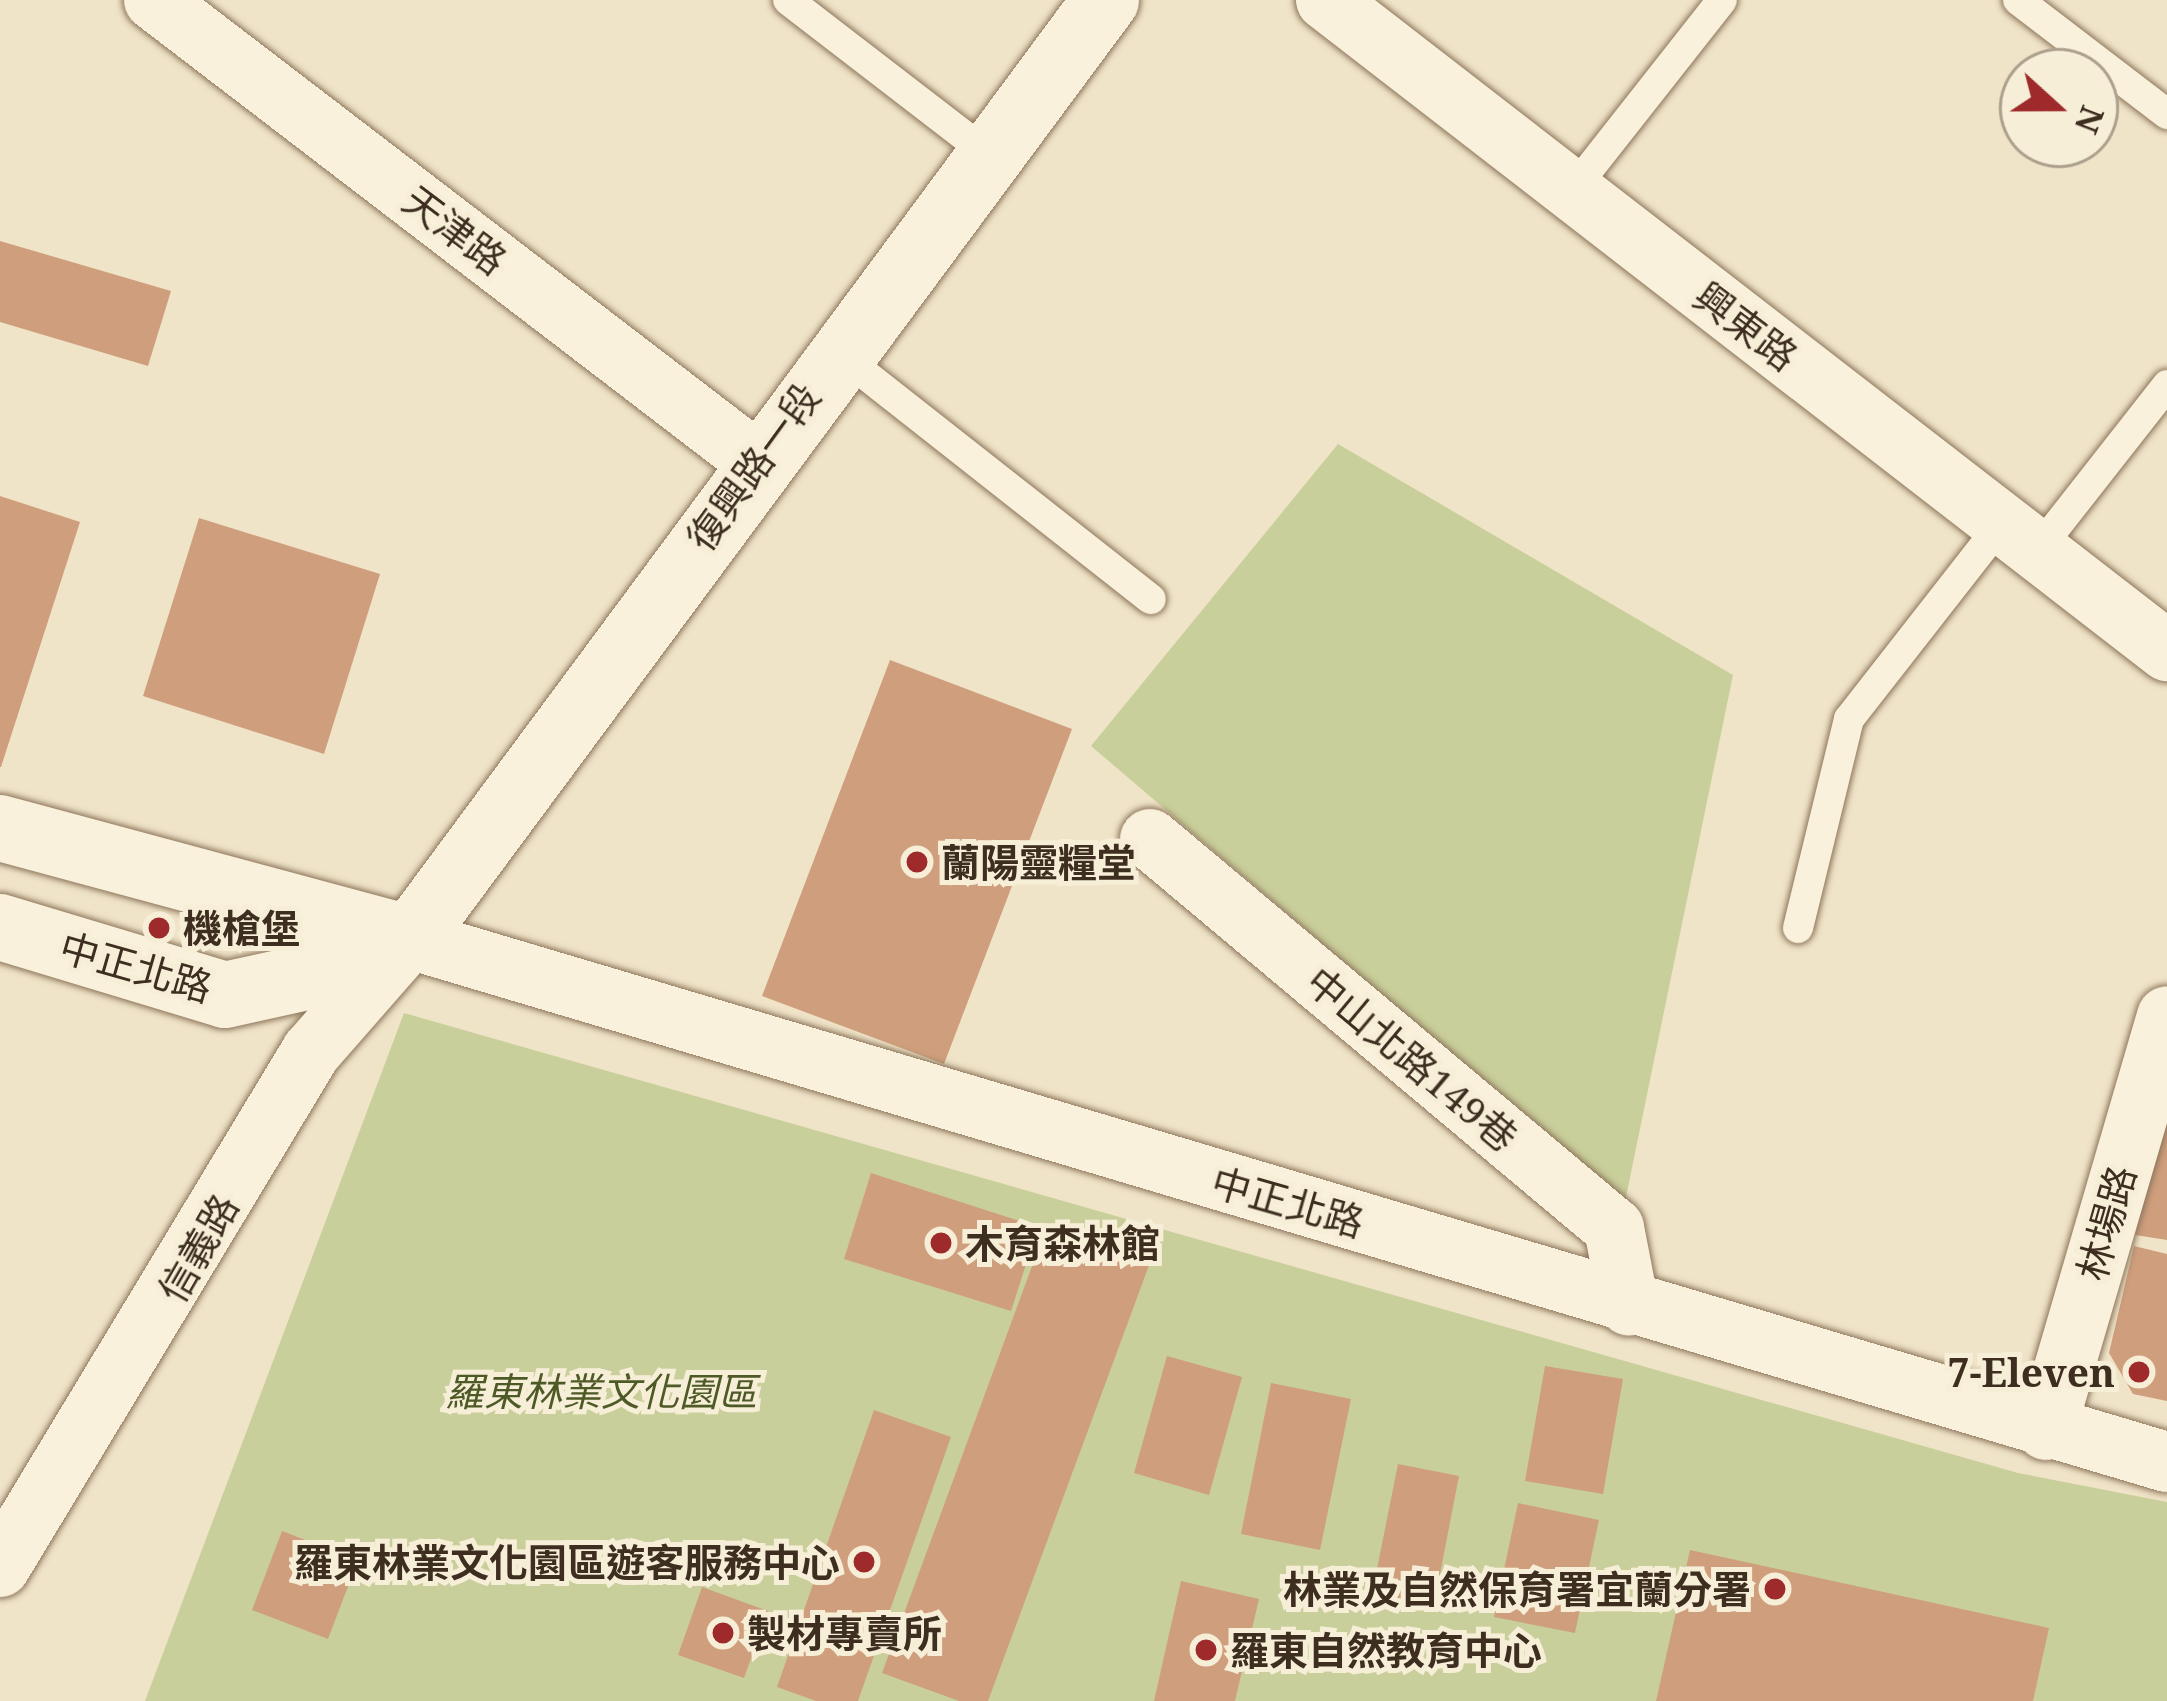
<!DOCTYPE html>
<meta charset="utf-8">
<style>
body{margin:0}
#map{position:relative;width:2167px;height:1701px;overflow:hidden;background:#f0e4c8;font-family:"Noto Serif","Noto Sans TC",serif}
div>[style]{position:absolute}
[style*='--x']{left:calc(var(--x)*1px);top:calc(var(--y)*1px);width:calc(var(--w)*1px);rotate:calc(var(--a)*1deg)}
.green>*{inset:0;background:#c9cf9b}
.building>*{inset:0;background:#cf9f7d}
.roads{filter:drop-shadow(0 0 3px #8d765c) drop-shadow(0 0 3px #8d765c)}
.lane>*{height:30px;margin:-15px;padding:0 15px;transform-origin:15px;border-radius:15px;background:#faf1dc}
.street>*{height:60px;margin:-30px;padding:0 30px;transform-origin:30px;border-radius:30px;background:#faf1dc}
.secondary>*{height:66px;margin:-33px;padding:0 33px;transform-origin:33px;border-radius:33px;background:#faf1dc}
.dots>*{width:33px;height:33px;translate:-50% -50%;box-sizing:border-box;border:6px solid #f7eed8;border-radius:50%}
span{translate:-50% -50%;white-space:nowrap;text-align:center;line-height:1.15;-webkit-text-stroke:10px #f7eed8;paint-order:stroke}
.street-label{font-size:39px;color:#3d2e20}
.poi-label{font-size:39px;color:#3d2e20;font-weight:700}
.left{translate:0 -50%;text-align:left}
.right{translate:-100% -50%;text-align:right}
.park-label{font-size:39px;color:#4d5a26;font-style:italic}
.north{position:absolute;left:1999px;top:48px;width:120px;height:120px;box-sizing:border-box;background:#f7eed8;border:3px solid #ada18e;border-radius:50%;rotate:111deg;font-size:33px;font-weight:700;line-height:48px;text-align:center;color:#3d2e20}
.north::after{content:'';display:block;margin:auto;width:42px;height:54px;background:#9e2a2b;clip-path:polygon(50% 0,100% 100%,50% 72%,0 100%)}
</style>
<div id="map">
<div class="green">
<i style="clip-path:polygon(1338px 444px,1733px 675px,1625px 1202px,1091px 746px)"></i>
<i style="clip-path:polygon(404px 1013px,2018px 1473px,2167px 1502px,2167px 1701px,145px 1701px)"></i>
</div>
<div class="building">
<i style="clip-path:polygon(0 241px,171px 291px,148px 366px,0 322px)"></i>
<i style="clip-path:polygon(0 496px,80px 522px,1px 767px,0 767px)"></i>
<i style="clip-path:polygon(199px 518px,380px 574px,324px 754px,143px 696px)"></i>
<i style="clip-path:polygon(890px 660px,1072px 729px,944px 1064px,762px 996px)"></i>
<i style="clip-path:polygon(2165px 1111px,2167px 1111px,2167px 1240px,2135px 1235px)"></i>
<i style="clip-path:polygon(871px 1173px,1038px 1227px,1011px 1311px,844px 1259px)"></i>
<i style="clip-path:polygon(1048px 1223px,1151px 1260px,988px 1701px,959px 1701px,882px 1673px)"></i>
<i style="clip-path:polygon(2134px 1246px,2167px 1254px,2167px 1401px,2133px 1394px,2109px 1353px)"></i>
<i style="clip-path:polygon(1167px 1356px,1242px 1377px,1209px 1495px,1134px 1473px)"></i>
<i style="clip-path:polygon(1545px 1366px,1623px 1379px,1603px 1494px,1525px 1481px)"></i>
<i style="clip-path:polygon(1271px 1383px,1351px 1399px,1320px 1550px,1241px 1534px)"></i>
<i style="clip-path:polygon(874px 1410px,951px 1437px,858px 1701px,816px 1701px,777px 1687px)"></i>
<i style="clip-path:polygon(1398px 1464px,1459px 1476px,1434px 1605px,1372px 1594px)"></i>
<i style="clip-path:polygon(1518px 1503px,1599px 1520px,1575px 1633px,1494px 1617px)"></i>
<i style="clip-path:polygon(282px 1531px,358px 1560px,328px 1639px,252px 1610px)"></i>
<i style="clip-path:polygon(1690px 1550px,2049px 1628px,2033px 1701px,1656px 1701px)"></i>
<i style="clip-path:polygon(1181px 1581px,1259px 1599px,1235px 1701px,1154px 1701px)"></i>
<i style="clip-path:polygon(702px 1587px,768px 1611px,744px 1678px,678px 1655px)"></i>
</div>
<div class="roads">
<div class="lane">
<i style="--x:788;--y:0;--w:252;--a:37.6"></i>
<i style="--x:2018;--y:0;--w:188;--a:37.4"></i>
<i style="--x:1571;--y:192;--w:244;--a:-51.8"></i>
<i style="--x:838;--y:353;--w:398;--a:38.2"></i>
<i style="--x:2037;--y:551;--w:211;--a:-51.9"></i>
<i style="--x:1798;--y:928;--w:215;--a:-76.3"></i>
<i style="--x:1849;--y:719;--w:250;--a:-52"></i>
</div>
<div class="street">
<i style="--x:154;--y:0;--w:758;--a:37.44"></i>
<i style="--x:1326;--y:0;--w:1064;--a:37.74"></i>
<i style="--x:1150;--y:839;--w:605;--a:39.98"></i>
<i style="--x:1614;--y:1228;--w:79;--a:79.1"></i>
<i style="--x:2046;--y:1430;--w:431;--a:-73.7"></i>
<i style="--x:0;--y:1567;--w:602;--a:-58.87"></i>
<i style="--x:311;--y:1052;--w:150;--a:-48.8"></i>
<i style="--x:410;--y:939;--w:1833;--a:16.58"></i>
</div>
<div class="secondary">
<i style="--x:0;--y:828;--w:425;--a:15.1"></i>
<i style="--x:0;--y:927;--w:235;--a:16.8"></i>
<i style="--x:225;--y:995;--w:117;--a:-12.4"></i>
<i style="--x:339;--y:970;--w:77;--a:-23.6"></i>
<i style="--x:410;--y:939;--w:1169;--a:-53.45"></i>
</div>
</div>
<div class="dots">
<i style="left:917px;top:862px;background:#9e2a2b"></i>
<i style="left:159px;top:928px;background:#9e2a2b"></i>
<i style="left:941px;top:1243px;background:#9e2a2b"></i>
<i style="left:2139px;top:1372px;background:#9e2a2b"></i>
<i style="left:864px;top:1562px;background:#9e2a2b"></i>
<i style="left:1775px;top:1589px;background:#9e2a2b"></i>
<i style="left:723px;top:1633px;background:#9e2a2b"></i>
<i style="left:1206px;top:1650px;background:#9e2a2b"></i>
</div>
<div class="street-label">
<span style="left:455px;top:230px;rotate:37deg">天津路</span>
<span style="left:1746px;top:326px;rotate:37deg">興東路</span>
<span style="left:753px;top:467px;rotate:-54deg">復興路一段</span>
<span style="left:136px;top:967px;rotate:16deg">中正北路</span>
<span style="left:1412px;top:1059px;rotate:40deg">中山北路149巷</span>
<span style="left:1288px;top:1202px;rotate:16deg">中正北路</span>
<span style="left:2106px;top:1223px;rotate:-74deg">林場路</span>
<span style="left:198px;top:1248px;rotate:-60deg">信義路</span>
</div>
<div class="poi-label">
<span class="left" style="left:941px;top:862px">蘭陽靈糧堂</span>
<span class="left" style="left:183px;top:928px">機槍堡</span>
<span class="left" style="left:965px;top:1243px">木育森林館</span>
<span class="right" style="left:2115px;top:1372px">7-Eleven</span>
<span class="right" style="left:840px;top:1562px">羅東林業文化園區遊客服務中心</span>
<span class="right" style="left:1751px;top:1589px">林業及自然保育署宜蘭分署</span>
<span class="left" style="left:747px;top:1633px">製材專賣所</span>
<span class="left" style="left:1230px;top:1650px">羅東自然教育中心</span>
</div>
<div class="park-label">
<span style="left:601px;top:1391px">羅東林業文化園區</span>
</div>
<div class="north">N</div>
</div>
